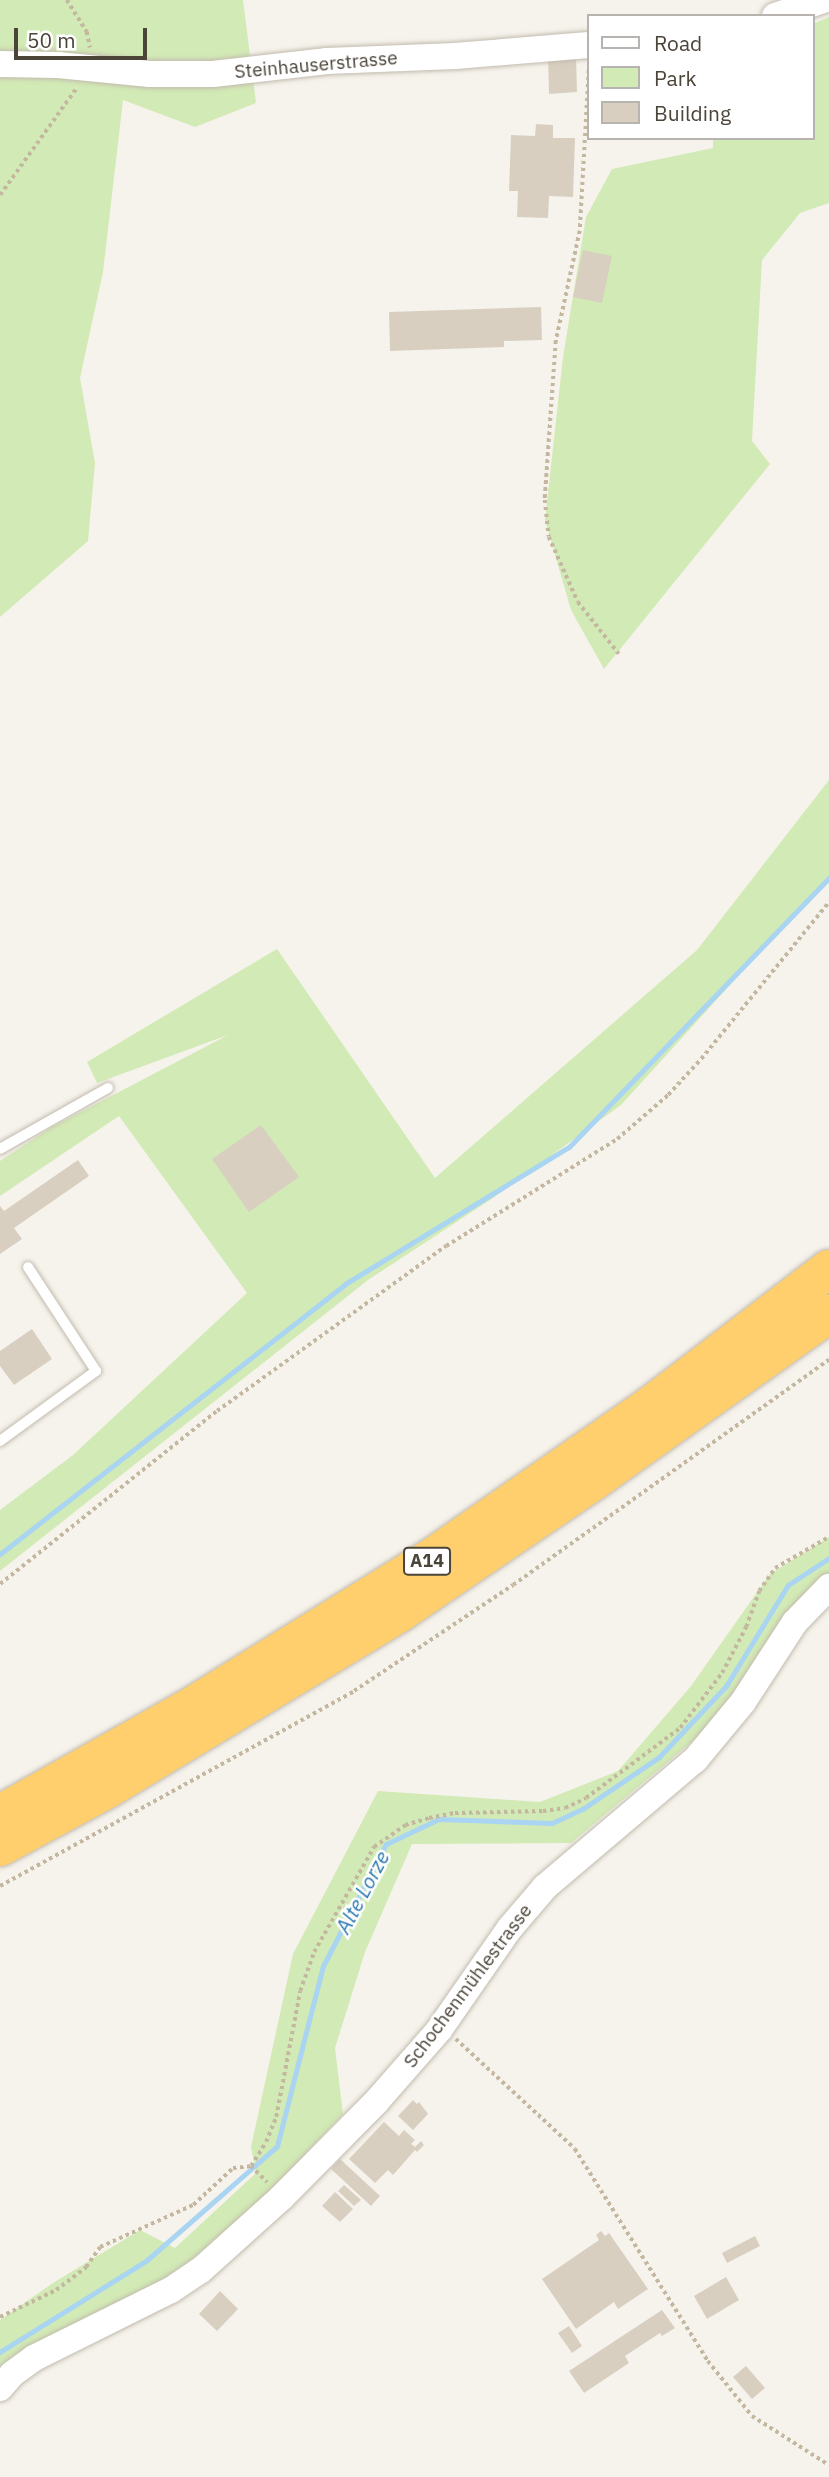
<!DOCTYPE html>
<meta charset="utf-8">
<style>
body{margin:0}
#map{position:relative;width:829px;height:2477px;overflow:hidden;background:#f6f3ec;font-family:"IBM Plex Sans",sans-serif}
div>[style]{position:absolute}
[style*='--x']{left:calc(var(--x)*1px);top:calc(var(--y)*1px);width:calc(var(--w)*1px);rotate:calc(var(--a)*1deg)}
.green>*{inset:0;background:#d2eab5}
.stream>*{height:5px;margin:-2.5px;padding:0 2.5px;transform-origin:2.5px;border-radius:2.5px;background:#a9d4f2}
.building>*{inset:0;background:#d8cfc1}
.path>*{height:3.5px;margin-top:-1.75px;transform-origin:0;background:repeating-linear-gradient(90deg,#c4b79f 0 3.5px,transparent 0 7px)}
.roads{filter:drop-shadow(0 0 2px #c2bbae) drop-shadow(0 0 2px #c2bbae)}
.service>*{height:10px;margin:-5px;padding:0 5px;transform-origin:5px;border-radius:5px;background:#fff}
.tertiary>*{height:26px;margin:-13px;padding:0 13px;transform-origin:13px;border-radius:13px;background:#fff}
.motorway>*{height:38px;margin:-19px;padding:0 19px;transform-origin:19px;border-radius:19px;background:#ffcf6e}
span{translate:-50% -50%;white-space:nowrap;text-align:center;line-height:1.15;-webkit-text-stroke:5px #fff;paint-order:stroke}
.shield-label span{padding:2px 5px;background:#fff;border:2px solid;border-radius:5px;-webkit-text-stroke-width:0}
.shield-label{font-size:18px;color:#4b4439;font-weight:700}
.street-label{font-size:19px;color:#4b4439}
.water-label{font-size:21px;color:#2e7ab2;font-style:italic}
.legend{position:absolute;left:587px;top:14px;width:228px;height:126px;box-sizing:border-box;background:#fff;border:2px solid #b7b4b0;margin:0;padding:9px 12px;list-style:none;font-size:21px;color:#4b4439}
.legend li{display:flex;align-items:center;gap:14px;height:35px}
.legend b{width:35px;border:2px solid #b7b4b0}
.scale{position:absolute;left:14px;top:28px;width:133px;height:32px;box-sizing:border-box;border:4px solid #4b4439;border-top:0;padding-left:9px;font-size:21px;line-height:24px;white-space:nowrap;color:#4b4439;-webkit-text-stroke:5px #fff;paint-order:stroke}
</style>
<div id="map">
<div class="green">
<i style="clip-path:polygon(0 0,243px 0,256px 103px,195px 127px,123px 100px,103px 272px,80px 378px,95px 463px,88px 541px,0 617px)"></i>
<i style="clip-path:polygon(829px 17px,829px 203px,800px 213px,762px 260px,752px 441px,770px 464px,604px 669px,571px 610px,545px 520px,563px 357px,586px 217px,612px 169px,713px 148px,713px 138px,813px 138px,813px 24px)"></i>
<i style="clip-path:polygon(829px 780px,829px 876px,621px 1105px,490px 1200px,368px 1280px,0 1571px,0 1510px,73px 1455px,247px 1293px,119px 1116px,0 1196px,0 1161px,52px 1127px,228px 1035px,97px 1083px,87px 1062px,277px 949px,435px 1178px,697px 950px)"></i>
<i style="clip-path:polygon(829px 1537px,829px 1580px,736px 1705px,571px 1843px,412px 1844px,365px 1952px,335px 2048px,343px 2114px,220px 2244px,84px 2333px,0 2379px,0 2320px,53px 2283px,140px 2230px,175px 2248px,256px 2173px,251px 2147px,293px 1954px,378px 1791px,540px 1802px,618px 1771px,691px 1686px,770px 1574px)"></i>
</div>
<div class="stream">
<i style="--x:0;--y:1554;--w:438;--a:-38"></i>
<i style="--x:345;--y:1284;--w:263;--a:-31.5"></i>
<i style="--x:569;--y:1147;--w:374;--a:-46"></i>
<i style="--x:0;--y:2352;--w:173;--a:-32"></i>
<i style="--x:147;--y:2260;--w:173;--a:-41.2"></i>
<i style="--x:277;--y:2146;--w:186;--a:-75.7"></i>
<i style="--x:323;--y:1966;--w:137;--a:-62.7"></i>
<i style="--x:386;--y:1844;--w:59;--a:-25.3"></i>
<i style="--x:439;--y:1819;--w:113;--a:2"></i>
<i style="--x:552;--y:1823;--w:35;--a:-25"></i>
<i style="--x:584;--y:1808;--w:91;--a:-34.2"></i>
<i style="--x:659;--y:1757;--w:98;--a:-46.7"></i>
<i style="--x:726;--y:1686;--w:119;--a:-58.5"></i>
<i style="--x:788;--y:1585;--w:49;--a:-33.4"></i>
</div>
<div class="building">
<i style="clip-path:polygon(576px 56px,577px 92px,549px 94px,548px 57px)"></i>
<i style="clip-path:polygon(536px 124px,553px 125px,553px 138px,575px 138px,573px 197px,549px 196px,548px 218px,517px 217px,518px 191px,509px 191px,511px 135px,535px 136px)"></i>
<i style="clip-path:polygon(583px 250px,612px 256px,602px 303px,573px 297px)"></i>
<i style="clip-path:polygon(541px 307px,542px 340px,504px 341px,504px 347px,390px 351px,389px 312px)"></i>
<i style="clip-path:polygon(261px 1125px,299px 1177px,249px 1212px,212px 1159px)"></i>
<i style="clip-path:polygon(78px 1160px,89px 1176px,14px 1228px,22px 1239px,0 1254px,0 1206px,4px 1211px)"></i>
<i style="clip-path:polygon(32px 1329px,52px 1359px,14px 1385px,0 1366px,0 1351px)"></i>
<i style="clip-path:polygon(413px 2100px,417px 2104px,419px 2102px,428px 2114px,413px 2130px,398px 2116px)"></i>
<i style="clip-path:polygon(384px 2122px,399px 2136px,404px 2130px,415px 2140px,411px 2144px,415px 2147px,421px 2141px,424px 2145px,417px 2152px,415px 2150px,393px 2175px,388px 2170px,375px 2183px,349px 2159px)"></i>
<i style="clip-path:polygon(340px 2159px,380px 2196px,371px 2206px,331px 2169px)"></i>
<i style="clip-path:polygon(344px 2185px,361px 2200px,354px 2206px,338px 2191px)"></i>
<i style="clip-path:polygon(335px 2192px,353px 2209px,340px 2222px,322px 2206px)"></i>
<i style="clip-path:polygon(601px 2231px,605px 2236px,609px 2233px,648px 2289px,618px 2309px,614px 2302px,576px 2329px,542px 2279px,599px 2240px,596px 2235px)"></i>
<i style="clip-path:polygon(755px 2236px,760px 2246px,727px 2263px,722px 2253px)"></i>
<i style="clip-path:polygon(726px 2277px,739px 2300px,707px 2319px,694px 2296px)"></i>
<i style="clip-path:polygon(220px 2291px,238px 2309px,217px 2331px,199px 2314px)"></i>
<i style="clip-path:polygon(662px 2310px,675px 2328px,662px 2336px,660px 2333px,625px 2356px,629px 2363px,584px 2393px,569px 2371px)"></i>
<i style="clip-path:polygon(569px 2326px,582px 2346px,572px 2353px,558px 2333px)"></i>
<i style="clip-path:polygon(746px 2366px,765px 2388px,752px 2399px,733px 2377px)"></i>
</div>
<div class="path">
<i style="--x:67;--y:0;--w:38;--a:58"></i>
<i style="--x:87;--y:32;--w:16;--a:79"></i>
<i style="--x:589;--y:70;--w:161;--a:93.2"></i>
<i style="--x:580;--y:231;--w:113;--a:102.3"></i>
<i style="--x:556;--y:341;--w:159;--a:94"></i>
<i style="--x:545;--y:500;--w:37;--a:84"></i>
<i style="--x:549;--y:537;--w:71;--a:66"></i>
<i style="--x:578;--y:602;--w:66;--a:51.7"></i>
<i style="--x:0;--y:195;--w:130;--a:-54.4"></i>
<i style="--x:0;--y:1584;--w:278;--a:-38.6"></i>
<i style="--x:217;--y:1411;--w:282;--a:-35.8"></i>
<i style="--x:446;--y:1246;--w:202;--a:-32"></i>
<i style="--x:617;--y:1139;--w:67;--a:-40.8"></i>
<i style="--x:668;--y:1095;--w:49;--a:-47.5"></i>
<i style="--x:701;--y:1059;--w:203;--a:-50.8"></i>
<i style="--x:0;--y:1886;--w:404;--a:-28.8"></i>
<i style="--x:354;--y:1691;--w:191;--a:-33.7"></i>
<i style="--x:513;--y:1585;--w:388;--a:-35.5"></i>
<i style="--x:456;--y:2039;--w:162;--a:42.7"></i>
<i style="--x:575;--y:2149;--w:250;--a:57.9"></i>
<i style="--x:708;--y:2361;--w:70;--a:51.3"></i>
<i style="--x:752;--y:2416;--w:91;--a:32.5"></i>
<i style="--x:251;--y:2166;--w:23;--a:45"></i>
<i style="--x:0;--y:2317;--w:62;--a:-25.7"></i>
<i style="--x:56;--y:2290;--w:38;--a:-37"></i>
<i style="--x:86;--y:2267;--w:24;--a:-55"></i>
<i style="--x:100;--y:2247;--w:102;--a:-24.3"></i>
<i style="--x:193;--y:2205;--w:54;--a:-42.8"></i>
<i style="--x:233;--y:2168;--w:18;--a:-6"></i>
<i style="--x:251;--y:2166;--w:28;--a:-58"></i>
<i style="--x:266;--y:2142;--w:27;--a:-68"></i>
<i style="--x:276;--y:2117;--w:128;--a:-79.2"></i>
<i style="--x:300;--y:1991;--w:41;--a:-70.3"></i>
<i style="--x:314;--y:1952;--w:121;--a:-60.3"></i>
<i style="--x:374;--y:1847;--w:38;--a:-35"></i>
<i style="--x:405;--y:1825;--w:25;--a:-16"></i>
<i style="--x:429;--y:1818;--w:26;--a:-11"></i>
<i style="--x:455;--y:1813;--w:88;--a:-1.3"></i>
<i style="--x:543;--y:1811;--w:22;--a:-8"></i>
<i style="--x:565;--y:1808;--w:23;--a:-25"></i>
<i style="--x:586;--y:1798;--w:117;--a:-36.7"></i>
<i style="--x:680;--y:1728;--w:69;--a:-52.6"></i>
<i style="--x:722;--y:1673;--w:52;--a:-62.4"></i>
<i style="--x:746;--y:1627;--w:38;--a:-70"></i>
<i style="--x:759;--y:1591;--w:28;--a:-55"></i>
<i style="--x:775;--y:1568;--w:62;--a:-29.9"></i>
</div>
<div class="roads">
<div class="service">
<i style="--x:0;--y:1149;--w:124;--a:-29.5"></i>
<i style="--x:0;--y:1441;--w:119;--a:-36.1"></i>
<i style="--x:96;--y:1371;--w:124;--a:-123.2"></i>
</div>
<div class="tertiary">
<i style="--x:775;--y:16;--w:51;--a:-18.4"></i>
<i style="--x:0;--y:64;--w:58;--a:1"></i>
<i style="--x:58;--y:65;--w:92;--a:5.6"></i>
<i style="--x:150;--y:74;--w:63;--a:0"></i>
<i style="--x:213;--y:74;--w:115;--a:-6.5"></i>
<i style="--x:327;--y:61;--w:128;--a:-2.2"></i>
<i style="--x:455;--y:56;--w:134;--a:-4.7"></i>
<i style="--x:0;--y:2388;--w:18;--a:-49"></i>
<i style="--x:12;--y:2374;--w:27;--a:-36"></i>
<i style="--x:34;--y:2358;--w:153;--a:-26.4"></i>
<i style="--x:171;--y:2290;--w:36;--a:-34"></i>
<i style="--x:201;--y:2270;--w:109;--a:-42"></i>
<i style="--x:282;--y:2197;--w:134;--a:-45.3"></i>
<i style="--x:376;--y:2102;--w:96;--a:-48.8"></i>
<i style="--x:439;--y:2030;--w:124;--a:-55.2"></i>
<i style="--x:510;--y:1928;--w:54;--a:-49.5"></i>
<i style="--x:545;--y:1887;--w:197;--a:-40.3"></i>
<i style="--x:695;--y:1760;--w:75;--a:-50.4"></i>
<i style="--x:743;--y:1702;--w:95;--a:-57"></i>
<i style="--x:795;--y:1622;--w:49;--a:-45.8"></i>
</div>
<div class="motorway">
<i style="--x:0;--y:1814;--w:223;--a:-29.3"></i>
<i style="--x:194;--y:1705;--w:279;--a:-31.8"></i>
<i style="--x:431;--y:1558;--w:268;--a:-34.8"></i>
<i style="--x:651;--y:1405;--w:224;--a:-37.4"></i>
<i style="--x:0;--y:1847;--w:120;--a:-28.3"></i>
<i style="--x:106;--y:1790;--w:341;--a:-31.1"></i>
<i style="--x:398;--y:1614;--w:233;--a:-34.2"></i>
<i style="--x:591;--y:1483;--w:292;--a:-35.4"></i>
</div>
</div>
<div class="shield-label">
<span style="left:427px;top:1561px">A14</span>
</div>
<div class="street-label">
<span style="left:316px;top:65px;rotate:-5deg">Steinhauserstrasse</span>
<span style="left:468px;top:1986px;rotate:-53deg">Schochenmühlestrasse</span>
</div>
<div class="water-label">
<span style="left:362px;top:1892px;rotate:-62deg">Alte Lorze</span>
</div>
<ul class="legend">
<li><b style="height:9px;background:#fff"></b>Road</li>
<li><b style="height:19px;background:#d2eab5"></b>Park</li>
<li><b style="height:19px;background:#d8cfc1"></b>Building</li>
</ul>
<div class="scale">50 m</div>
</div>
